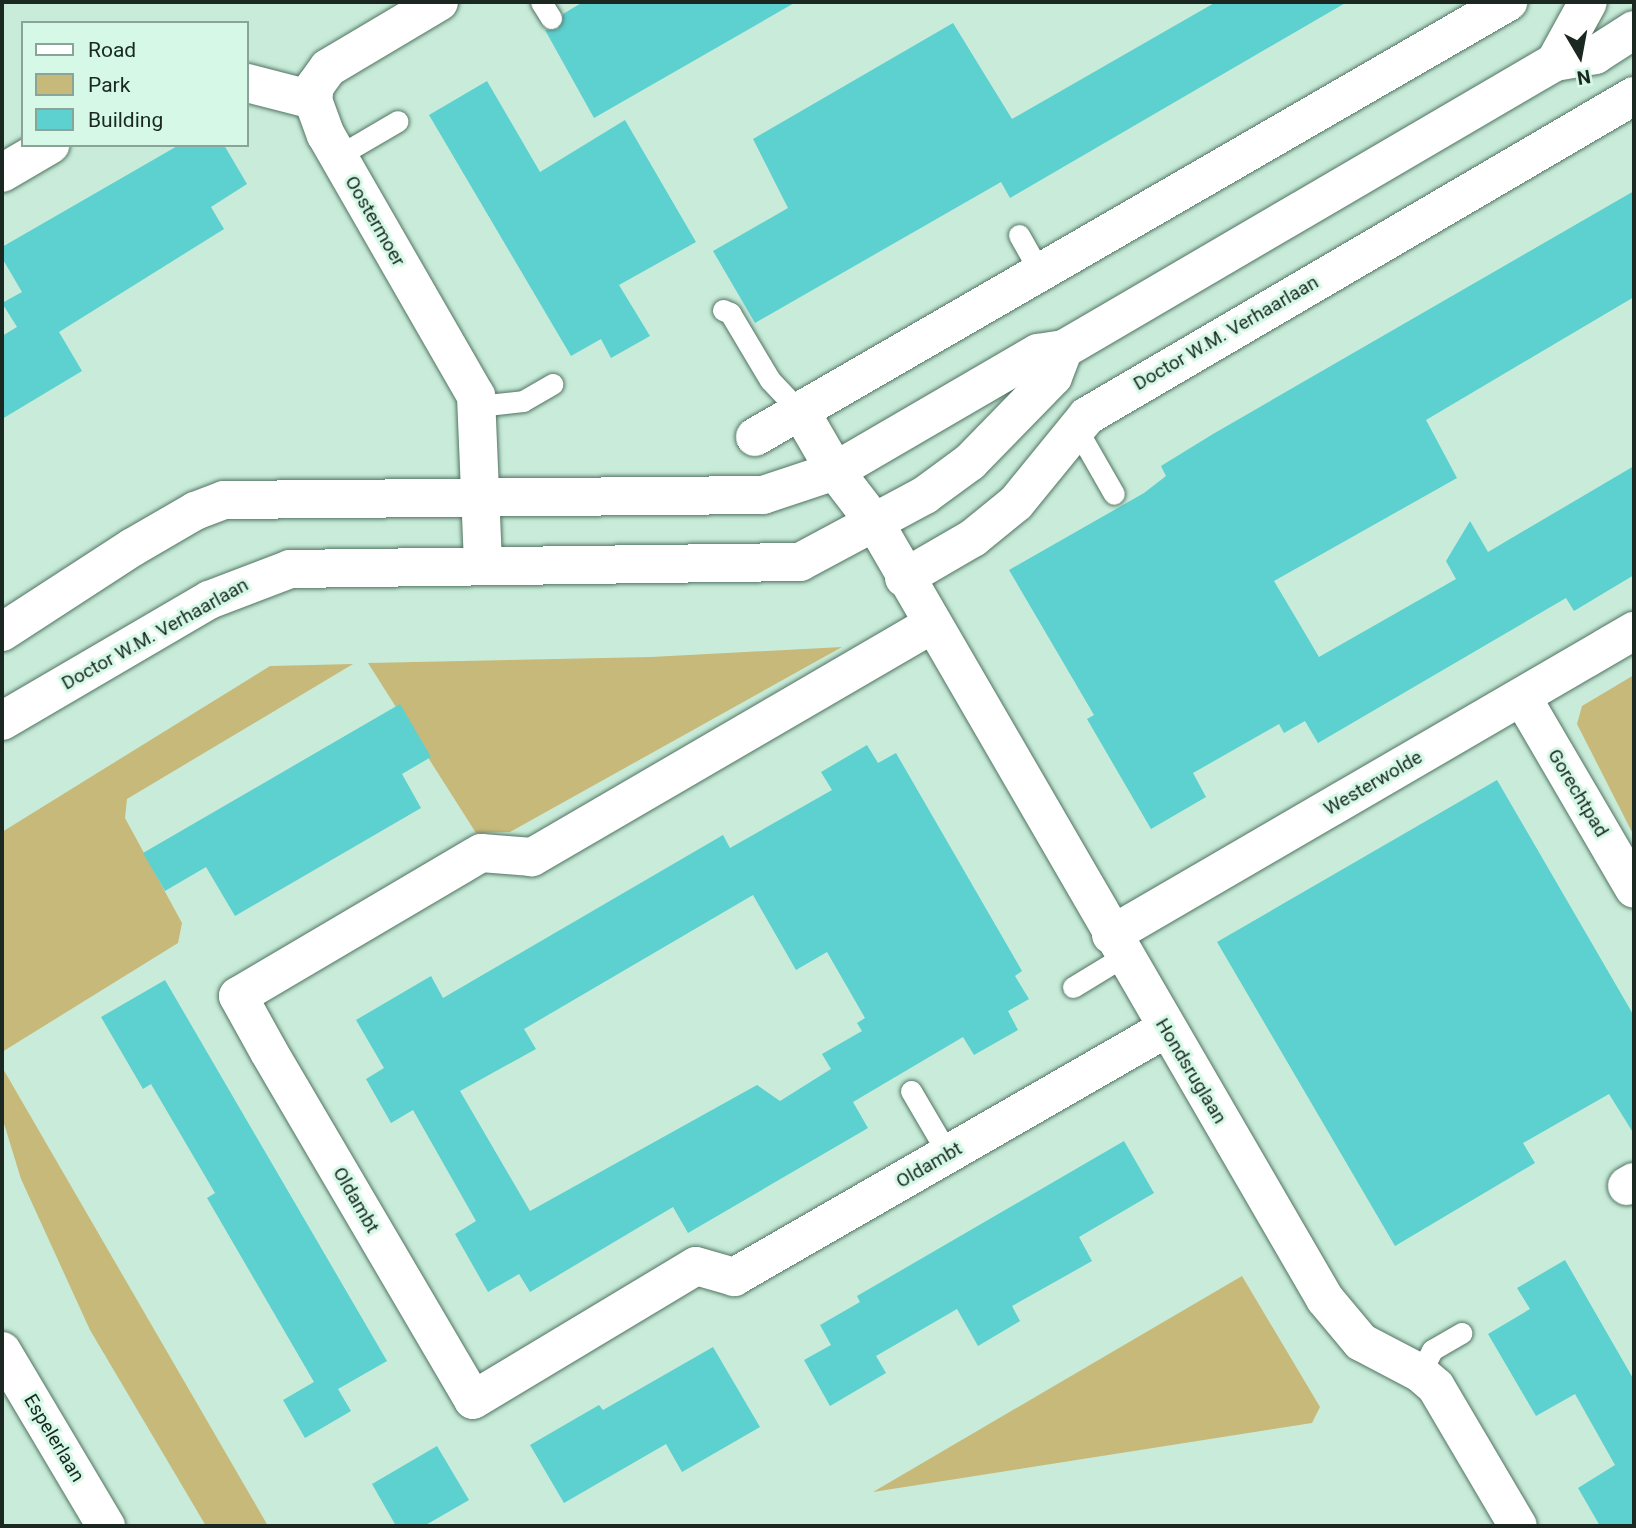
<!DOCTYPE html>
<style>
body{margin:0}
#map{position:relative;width:1636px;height:1528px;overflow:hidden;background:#c8ecd9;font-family:Roboto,sans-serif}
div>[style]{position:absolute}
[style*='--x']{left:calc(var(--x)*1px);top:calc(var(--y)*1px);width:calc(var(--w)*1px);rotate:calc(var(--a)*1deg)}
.green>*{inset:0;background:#c7b979}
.building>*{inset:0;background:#5dd0d0}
.roads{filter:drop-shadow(0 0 2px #527363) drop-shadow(0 0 2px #527363)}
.service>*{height:21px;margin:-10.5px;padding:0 10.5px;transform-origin:10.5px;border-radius:10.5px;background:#fff}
.minor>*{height:38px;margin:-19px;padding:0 19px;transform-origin:19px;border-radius:19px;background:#fff}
.secondary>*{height:38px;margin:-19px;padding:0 19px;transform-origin:19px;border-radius:19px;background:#fff}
span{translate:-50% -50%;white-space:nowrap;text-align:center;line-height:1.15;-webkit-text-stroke:6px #d5f9e6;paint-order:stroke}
.street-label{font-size:19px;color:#1a2821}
.frame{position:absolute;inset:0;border:4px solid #1a2821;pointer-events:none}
.legend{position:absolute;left:21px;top:21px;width:228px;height:126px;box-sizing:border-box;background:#d5f9e6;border:2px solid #8aa597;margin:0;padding:9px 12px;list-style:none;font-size:21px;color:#1a2821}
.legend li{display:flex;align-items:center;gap:14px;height:35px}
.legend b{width:35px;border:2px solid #8aa597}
.north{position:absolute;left:1545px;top:21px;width:70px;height:70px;-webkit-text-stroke:5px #d5f9e6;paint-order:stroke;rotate:170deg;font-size:19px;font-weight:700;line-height:28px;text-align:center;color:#1a2821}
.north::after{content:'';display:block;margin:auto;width:24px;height:32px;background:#1a2821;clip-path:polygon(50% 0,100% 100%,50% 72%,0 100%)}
</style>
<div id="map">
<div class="green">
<i style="clip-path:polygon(842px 647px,510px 832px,476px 833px,368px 663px,651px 657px)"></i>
<i style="clip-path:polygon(353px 664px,127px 799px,125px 818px,182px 923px,178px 943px,2px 1052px,2px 832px,270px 666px)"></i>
<i style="clip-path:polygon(1634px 675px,1634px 836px,1577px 724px,1582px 706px)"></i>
<i style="clip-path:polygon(2px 1067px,268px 1526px,206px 1526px,90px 1330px,21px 1179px,2px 1117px)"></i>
<i style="clip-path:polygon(1242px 1276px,1320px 1407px,1312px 1423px,873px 1492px)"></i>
</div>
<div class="building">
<i style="clip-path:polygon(583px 2px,796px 2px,594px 118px,545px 30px,558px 29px,563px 14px)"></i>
<i style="clip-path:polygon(1216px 2px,1347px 2px,1010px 198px,1001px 182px,755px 323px,713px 251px,788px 208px,753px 139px,953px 23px,1012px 119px)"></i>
<i style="clip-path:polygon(487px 81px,540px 172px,625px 120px,696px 242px,619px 285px,650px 336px,611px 358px,601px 339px,571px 356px,429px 115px)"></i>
<i style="clip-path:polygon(179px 145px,224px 145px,247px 184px,211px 207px,224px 229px,59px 332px,82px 371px,2px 419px,2px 336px,17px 327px,2px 303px,22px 292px,2px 258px,2px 247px)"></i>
<i style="clip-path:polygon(1634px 191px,1634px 297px,1426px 420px,1457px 478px,1274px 581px,1319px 657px,1456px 579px,1446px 561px,1470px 521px,1488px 552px,1634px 466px,1634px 575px,1574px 611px,1566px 598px,1318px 743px,1305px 721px,1284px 733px,1279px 724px,1193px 773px,1206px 797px,1151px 829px,1087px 719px,1094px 715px,1009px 570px,1144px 493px,1166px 476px,1161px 466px,1213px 434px)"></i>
<i style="clip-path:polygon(400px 704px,431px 757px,402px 774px,421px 808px,235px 916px,206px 867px,165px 891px,143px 853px)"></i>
<i style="clip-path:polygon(evenodd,867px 745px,878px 763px,896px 753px,1022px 971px,1015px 976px,1029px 999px,1008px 1011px,1018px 1030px,974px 1055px,963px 1037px,853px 1102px,868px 1128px,688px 1233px,673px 1207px,530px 1292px,519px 1274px,488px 1292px,455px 1234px,476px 1221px,413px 1110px,391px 1123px,366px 1079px,384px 1068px,356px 1020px,431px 976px,443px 998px,723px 835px,730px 848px,832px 790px,821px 772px,867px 745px,753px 895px,796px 970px,827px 952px,865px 1018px,857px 1023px,862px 1031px,822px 1054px,831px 1069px,780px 1101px,757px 1085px,530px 1211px,460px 1091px,536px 1049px,524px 1029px,753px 895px)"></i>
<i style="clip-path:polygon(1497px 780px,1634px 1016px,1634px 1134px,1609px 1094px,1523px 1143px,1535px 1163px,1395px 1246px,1217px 942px)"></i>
<i style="clip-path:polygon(165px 980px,387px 1361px,338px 1389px,351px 1411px,305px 1438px,283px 1400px,314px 1382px,207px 1198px,215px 1193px,151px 1084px,143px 1089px,101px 1017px)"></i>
<i style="clip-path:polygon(1124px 1141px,1154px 1193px,1079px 1237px,1092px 1261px,1012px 1306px,1020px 1321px,978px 1346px,957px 1309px,876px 1356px,886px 1373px,830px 1406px,804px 1360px,831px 1345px,820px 1325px,860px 1302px,857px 1296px)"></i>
<i style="clip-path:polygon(1565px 1260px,1634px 1380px,1634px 1526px,1600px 1526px,1578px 1488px,1615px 1465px,1575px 1394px,1536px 1416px,1488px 1334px,1530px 1309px,1517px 1288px)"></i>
<i style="clip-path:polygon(713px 1347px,760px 1427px,682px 1472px,666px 1444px,564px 1503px,530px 1445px,599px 1405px,603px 1410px)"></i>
<i style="clip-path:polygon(437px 1446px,469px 1500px,424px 1526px,396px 1526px,372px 1484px)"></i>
</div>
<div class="roads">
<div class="service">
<i style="--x:541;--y:2;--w:19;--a:58"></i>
<i style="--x:338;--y:156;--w:69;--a:-30.3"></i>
<i style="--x:1019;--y:235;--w:45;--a:60.6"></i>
<i style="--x:723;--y:310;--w:8;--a:23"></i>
<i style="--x:730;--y:313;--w:78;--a:59.2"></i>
<i style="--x:770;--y:380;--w:47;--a:46.7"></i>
<i style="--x:478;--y:406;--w:45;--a:-6.3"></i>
<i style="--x:523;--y:401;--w:34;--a:-30"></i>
<i style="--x:1075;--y:426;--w:78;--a:60.2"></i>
<i style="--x:1073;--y:987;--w:60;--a:-31.3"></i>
<i style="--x:911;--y:1091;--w:73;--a:59.6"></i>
<i style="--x:1420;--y:1373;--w:26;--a:-62"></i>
<i style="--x:1432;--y:1350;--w:34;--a:-30"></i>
</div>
<div class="minor">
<i style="--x:439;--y:2;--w:129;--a:149.3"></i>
<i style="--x:328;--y:68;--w:22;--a:126"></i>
<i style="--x:315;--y:86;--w:14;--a:98"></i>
<i style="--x:313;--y:100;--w:37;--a:70"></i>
<i style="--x:326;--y:135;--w:301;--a:60.1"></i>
<i style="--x:476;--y:396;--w:169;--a:87.6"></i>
<i style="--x:1555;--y:62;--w:68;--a:-61.2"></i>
<i style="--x:247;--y:83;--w:68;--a:14.4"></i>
<i style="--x:2;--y:173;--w:56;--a:-30.3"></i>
<i style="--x:802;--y:414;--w:66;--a:59.9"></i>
<i style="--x:835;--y:471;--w:66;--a:52.4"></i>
<i style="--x:875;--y:523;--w:897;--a:59.89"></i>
<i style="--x:1325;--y:1299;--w:56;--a:50.1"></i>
<i style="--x:1361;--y:1342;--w:67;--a:27.7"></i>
<i style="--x:1420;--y:1373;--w:21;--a:41"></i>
<i style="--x:1436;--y:1387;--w:161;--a:59.5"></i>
<i style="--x:755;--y:437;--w:870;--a:-30.01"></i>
<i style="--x:904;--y:578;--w:80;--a:-30.1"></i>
<i style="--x:973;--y:538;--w:55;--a:-39.1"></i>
<i style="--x:1016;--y:503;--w:112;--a:-50.8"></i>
<i style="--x:1087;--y:416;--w:634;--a:-30.33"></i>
<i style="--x:931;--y:625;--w:462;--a:149.8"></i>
<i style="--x:532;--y:857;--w:51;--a:-175.5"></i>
<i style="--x:481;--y:853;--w:282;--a:149.5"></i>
<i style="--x:238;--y:996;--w:64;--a:61"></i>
<i style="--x:269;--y:1052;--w:403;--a:59.6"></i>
<i style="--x:473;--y:1400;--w:260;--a:-31"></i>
<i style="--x:696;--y:1266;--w:40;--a:16"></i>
<i style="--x:734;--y:1277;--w:498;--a:-29.9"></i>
<i style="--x:2;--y:632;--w:156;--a:-33"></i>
<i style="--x:133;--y:547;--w:72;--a:-30.1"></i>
<i style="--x:195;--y:511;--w:31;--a:-21"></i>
<i style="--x:224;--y:500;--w:539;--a:-0.53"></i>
<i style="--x:763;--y:495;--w:76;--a:-18.4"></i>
<i style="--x:835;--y:471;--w:235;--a:-30.2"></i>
<i style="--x:1038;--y:353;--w:26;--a:-9"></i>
<i style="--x:1064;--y:349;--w:569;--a:-30.31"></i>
<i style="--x:1555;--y:62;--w:41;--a:-9.9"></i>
<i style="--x:1595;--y:55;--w:46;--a:-32.7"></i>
<i style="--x:1522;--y:697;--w:222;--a:59.7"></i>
<i style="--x:2;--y:721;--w:240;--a:-30.3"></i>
<i style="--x:209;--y:600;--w:87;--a:-20.9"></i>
<i style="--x:290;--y:569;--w:510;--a:-0.79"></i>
<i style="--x:800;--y:562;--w:142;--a:-28.2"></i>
<i style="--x:925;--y:495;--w:56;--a:-36.3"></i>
<i style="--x:970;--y:462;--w:119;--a:-45.7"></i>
<i style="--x:1053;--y:377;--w:30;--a:-69"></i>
<i style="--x:1111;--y:935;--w:605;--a:-30.17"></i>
<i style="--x:1627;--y:1186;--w:8;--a:-30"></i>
</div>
<div class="secondary">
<i style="--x:2;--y:1351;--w:204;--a:59.3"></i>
</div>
</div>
<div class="street-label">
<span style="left:375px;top:221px;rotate:60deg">Oostermoer</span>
<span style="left:1226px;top:333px;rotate:-30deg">Doctor W.M. Verhaarlaan</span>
<span style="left:155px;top:634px;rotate:-29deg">Doctor W.M. Verhaarlaan</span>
<span style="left:1373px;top:783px;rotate:-30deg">Westerwolde</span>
<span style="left:1578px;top:793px;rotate:59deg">Gorechtpad</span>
<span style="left:1191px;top:1071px;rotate:59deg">Hondsruglaan</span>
<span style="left:929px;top:1165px;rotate:-30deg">Oldambt</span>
<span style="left:356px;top:1200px;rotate:60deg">Oldambt</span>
<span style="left:54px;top:1438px;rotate:59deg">Espelerlaan</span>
</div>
<div class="frame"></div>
<ul class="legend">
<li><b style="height:9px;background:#fff"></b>Road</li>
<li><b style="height:19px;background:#c7b979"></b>Park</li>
<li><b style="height:19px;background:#5dd0d0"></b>Building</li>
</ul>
<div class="north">N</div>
</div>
